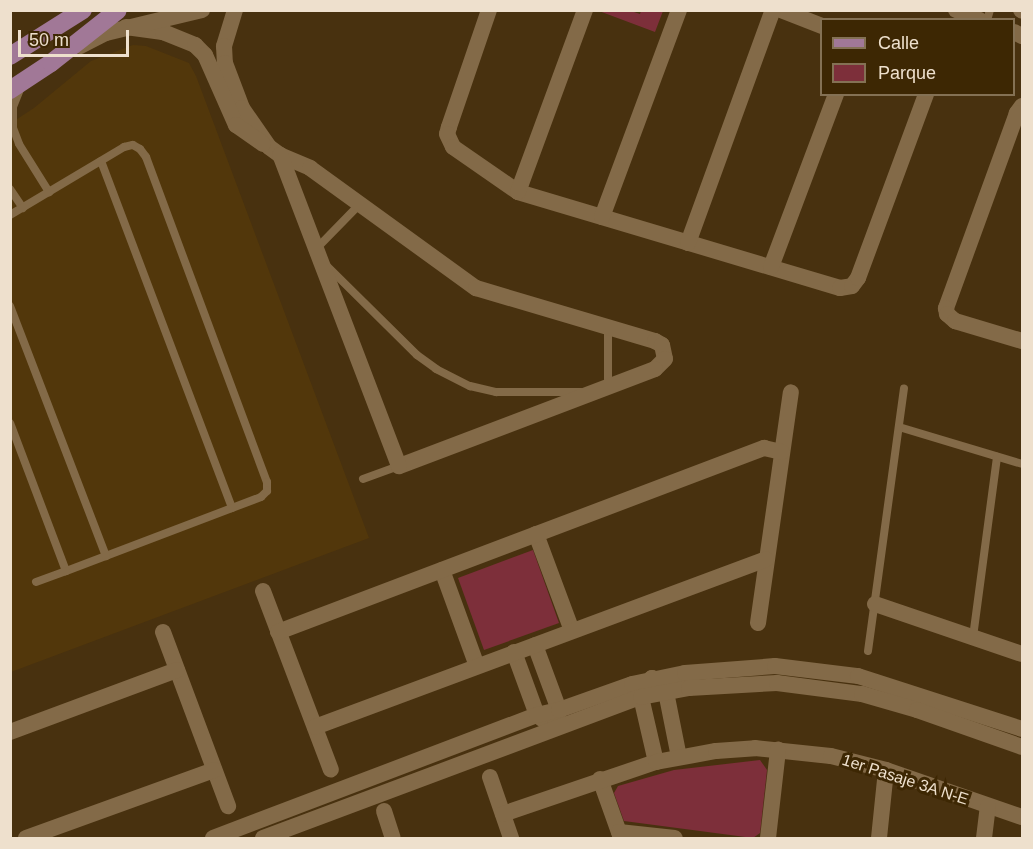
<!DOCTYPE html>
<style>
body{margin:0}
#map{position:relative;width:1033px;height:849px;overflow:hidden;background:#48310f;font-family:Arial,sans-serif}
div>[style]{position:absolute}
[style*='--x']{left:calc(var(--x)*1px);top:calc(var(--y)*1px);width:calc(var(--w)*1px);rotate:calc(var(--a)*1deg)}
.built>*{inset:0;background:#52370b}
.green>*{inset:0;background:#7d2f3a}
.service>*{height:8px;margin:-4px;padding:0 4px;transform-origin:4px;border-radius:4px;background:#836a48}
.minor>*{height:16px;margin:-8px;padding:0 8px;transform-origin:8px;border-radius:8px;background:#836a48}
.primary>*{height:18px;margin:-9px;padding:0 9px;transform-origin:9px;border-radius:9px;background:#a17897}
span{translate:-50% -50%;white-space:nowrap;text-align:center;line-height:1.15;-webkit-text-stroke:6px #3d2703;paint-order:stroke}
.street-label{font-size:16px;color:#eee0cd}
.frame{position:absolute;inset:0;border:12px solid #eee0cd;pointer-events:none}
.legend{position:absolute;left:820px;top:18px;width:195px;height:78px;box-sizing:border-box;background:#3d2703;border:2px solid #847154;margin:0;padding:8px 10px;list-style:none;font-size:18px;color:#eee0cd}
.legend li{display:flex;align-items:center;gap:12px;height:30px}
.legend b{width:30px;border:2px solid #847154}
.scale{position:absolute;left:18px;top:30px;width:111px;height:27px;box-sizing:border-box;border:3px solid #eee0cd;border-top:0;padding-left:8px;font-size:18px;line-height:21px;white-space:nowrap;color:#eee0cd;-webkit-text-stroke:4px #3d2703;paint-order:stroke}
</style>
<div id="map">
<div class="built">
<i style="clip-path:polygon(133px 45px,146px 46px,189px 63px,196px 76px,369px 538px,11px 672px,11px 123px,34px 108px,91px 61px)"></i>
</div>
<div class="green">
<i style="clip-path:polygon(599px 11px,631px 11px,640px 14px,641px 11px,663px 11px,655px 32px)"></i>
<i style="clip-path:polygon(533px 550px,559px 623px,484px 650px,458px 578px)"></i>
<i style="clip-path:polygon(760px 760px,767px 770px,760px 833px,753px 838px,624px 821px,614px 793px,618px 786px,674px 770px)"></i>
</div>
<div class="service">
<i style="--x:987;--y:20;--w:10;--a:-73"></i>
<i style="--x:21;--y:87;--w:22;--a:112"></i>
<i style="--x:13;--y:107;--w:21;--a:90"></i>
<i style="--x:13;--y:128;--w:17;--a:69"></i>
<i style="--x:19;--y:144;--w:57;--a:58"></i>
<i style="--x:101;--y:161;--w:371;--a:69.3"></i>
<i style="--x:10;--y:189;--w:23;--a:56"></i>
<i style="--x:10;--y:215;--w:133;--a:-30.8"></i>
<i style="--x:124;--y:147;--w:9;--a:-13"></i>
<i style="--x:133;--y:145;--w:8;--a:30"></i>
<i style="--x:140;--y:149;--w:10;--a:53"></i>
<i style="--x:146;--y:157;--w:347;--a:69.6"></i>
<i style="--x:267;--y:482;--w:9;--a:90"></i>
<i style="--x:267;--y:491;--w:8;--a:135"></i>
<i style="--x:261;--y:497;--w:209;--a:159.2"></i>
<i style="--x:66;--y:571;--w:158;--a:-110.7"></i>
<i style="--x:316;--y:249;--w:62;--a:-45.7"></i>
<i style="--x:328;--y:267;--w:125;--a:44.7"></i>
<i style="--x:417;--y:355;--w:24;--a:36"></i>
<i style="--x:436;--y:369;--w:38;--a:27"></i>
<i style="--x:470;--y:386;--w:27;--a:13"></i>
<i style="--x:496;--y:392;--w:85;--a:0"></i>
<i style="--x:10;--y:306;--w:268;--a:69"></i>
<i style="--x:608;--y:387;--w:59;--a:-90"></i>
<i style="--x:899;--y:427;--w:128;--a:16.7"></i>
<i style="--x:363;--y:479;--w:38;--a:-20"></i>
<i style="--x:36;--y:582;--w:32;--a:-20"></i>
<i style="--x:973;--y:637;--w:182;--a:-82.4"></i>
<i style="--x:868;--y:651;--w:265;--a:-82.2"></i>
</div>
<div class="minor">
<i style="--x:235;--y:10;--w:38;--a:107"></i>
<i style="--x:224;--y:46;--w:17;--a:87"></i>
<i style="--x:225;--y:63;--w:48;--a:69.3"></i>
<i style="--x:242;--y:108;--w:47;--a:55.3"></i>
<i style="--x:269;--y:147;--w:14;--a:36"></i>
<i style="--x:280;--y:155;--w:33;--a:23"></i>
<i style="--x:310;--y:168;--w:205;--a:35.9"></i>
<i style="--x:476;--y:288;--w:187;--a:16.5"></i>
<i style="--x:655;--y:341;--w:8;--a:30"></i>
<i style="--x:662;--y:345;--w:14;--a:78"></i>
<i style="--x:665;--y:359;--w:14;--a:135"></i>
<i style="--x:655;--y:369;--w:274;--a:159.2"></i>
<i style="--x:399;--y:466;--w:333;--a:-110.9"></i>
<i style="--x:489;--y:10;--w:124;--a:108.9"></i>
<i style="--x:449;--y:127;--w:7;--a:106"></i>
<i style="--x:447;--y:134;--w:14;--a:65"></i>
<i style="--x:453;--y:147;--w:79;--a:34.7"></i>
<i style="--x:518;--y:192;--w:336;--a:16.6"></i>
<i style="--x:840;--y:288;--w:12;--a:-9"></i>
<i style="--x:852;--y:286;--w:10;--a:-53"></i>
<i style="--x:858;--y:278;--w:196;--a:-69.7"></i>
<i style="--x:781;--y:10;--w:44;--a:21.3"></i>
<i style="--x:956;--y:10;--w:26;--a:23"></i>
<i style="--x:1021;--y:10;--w:1;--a:45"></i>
<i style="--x:126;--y:27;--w:37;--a:8"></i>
<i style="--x:163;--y:32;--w:35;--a:22"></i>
<i style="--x:195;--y:45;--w:14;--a:45"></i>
<i style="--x:205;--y:55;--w:77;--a:66.1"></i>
<i style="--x:236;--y:125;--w:33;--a:35"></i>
<i style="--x:1014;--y:32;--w:9;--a:27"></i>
<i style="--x:80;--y:46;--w:29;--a:-27"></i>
<i style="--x:106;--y:33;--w:99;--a:-13.5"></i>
<i style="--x:1022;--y:106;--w:9;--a:126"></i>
<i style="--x:1017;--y:113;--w:208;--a:110"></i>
<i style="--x:946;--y:308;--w:6;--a:81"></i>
<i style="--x:947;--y:314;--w:11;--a:41"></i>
<i style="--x:955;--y:321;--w:70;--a:16.6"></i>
<i style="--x:518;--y:192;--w:194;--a:-69.8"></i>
<i style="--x:602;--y:217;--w:221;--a:-69.6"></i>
<i style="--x:688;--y:243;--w:248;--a:-70"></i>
<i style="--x:771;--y:267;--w:185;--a:-69.4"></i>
<i style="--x:536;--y:534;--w:103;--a:69.6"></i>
<i style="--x:442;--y:570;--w:102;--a:70"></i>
<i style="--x:263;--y:591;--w:191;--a:69.2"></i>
<i style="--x:875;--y:604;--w:155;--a:18.8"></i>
<i style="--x:758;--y:623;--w:233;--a:-81.9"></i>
<i style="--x:163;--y:632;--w:186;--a:69.5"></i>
<i style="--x:278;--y:632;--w:520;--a:-20.74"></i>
<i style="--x:764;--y:448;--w:18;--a:13"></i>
<i style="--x:514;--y:652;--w:67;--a:69.9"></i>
<i style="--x:537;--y:715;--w:21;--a:37"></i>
<i style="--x:554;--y:728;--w:19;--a:-74"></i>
<i style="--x:559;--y:710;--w:69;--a:-110.3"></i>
<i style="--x:315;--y:727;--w:481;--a:-20.4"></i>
<i style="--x:10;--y:732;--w:178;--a:-20.4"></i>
<i style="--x:656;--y:762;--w:67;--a:-103"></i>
<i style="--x:641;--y:697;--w:22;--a:-60"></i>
<i style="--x:652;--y:678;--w:20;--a:45"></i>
<i style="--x:666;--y:692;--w:66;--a:78.7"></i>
<i style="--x:490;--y:777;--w:65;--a:71"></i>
<i style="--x:600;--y:779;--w:63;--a:70.4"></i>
<i style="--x:384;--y:811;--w:28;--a:72"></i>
<i style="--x:503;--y:814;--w:162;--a:-18.8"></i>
<i style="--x:656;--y:762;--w:61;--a:-10.4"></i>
<i style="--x:716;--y:751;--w:39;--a:-4"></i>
<i style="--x:755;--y:748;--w:76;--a:6"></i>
<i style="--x:831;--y:756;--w:57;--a:14.3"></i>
<i style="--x:886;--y:770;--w:144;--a:19.1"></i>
<i style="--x:619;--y:832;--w:56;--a:6.1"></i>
<i style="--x:26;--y:838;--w:200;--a:-19.9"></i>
<i style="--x:213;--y:838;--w:347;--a:-20.8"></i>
<i style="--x:537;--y:715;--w:23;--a:-13"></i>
<i style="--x:559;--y:710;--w:77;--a:-19.6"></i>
<i style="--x:632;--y:684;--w:54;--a:-11.7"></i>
<i style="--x:685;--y:673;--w:90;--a:-4.4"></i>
<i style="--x:775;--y:666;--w:84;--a:6.9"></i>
<i style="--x:858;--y:676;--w:172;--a:17.9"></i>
<i style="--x:263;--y:838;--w:403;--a:-20.5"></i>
<i style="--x:641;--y:697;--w:49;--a:-10.6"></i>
<i style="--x:689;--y:688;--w:88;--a:-3.3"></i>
<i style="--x:777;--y:683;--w:86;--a:7.4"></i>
<i style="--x:862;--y:694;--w:57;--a:16.2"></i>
<i style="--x:917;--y:710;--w:111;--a:19.4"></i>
<i style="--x:768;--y:838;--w:89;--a:-83.5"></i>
<i style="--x:879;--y:838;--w:68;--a:-84.1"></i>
<i style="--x:984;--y:838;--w:32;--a:-83"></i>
</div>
<div class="primary">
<i style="--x:10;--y:56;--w:86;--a:-32.2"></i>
<i style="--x:10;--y:90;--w:49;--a:-33.4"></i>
<i style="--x:51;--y:63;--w:85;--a:-38.3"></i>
</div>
<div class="street-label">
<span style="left:905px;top:780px;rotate:18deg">1er Pasaje 3A N-E</span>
</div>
<div class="frame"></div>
<ul class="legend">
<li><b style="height:8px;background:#a17897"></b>Calle</li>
<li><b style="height:16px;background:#7d2f3a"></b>Parque</li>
</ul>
<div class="scale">50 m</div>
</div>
